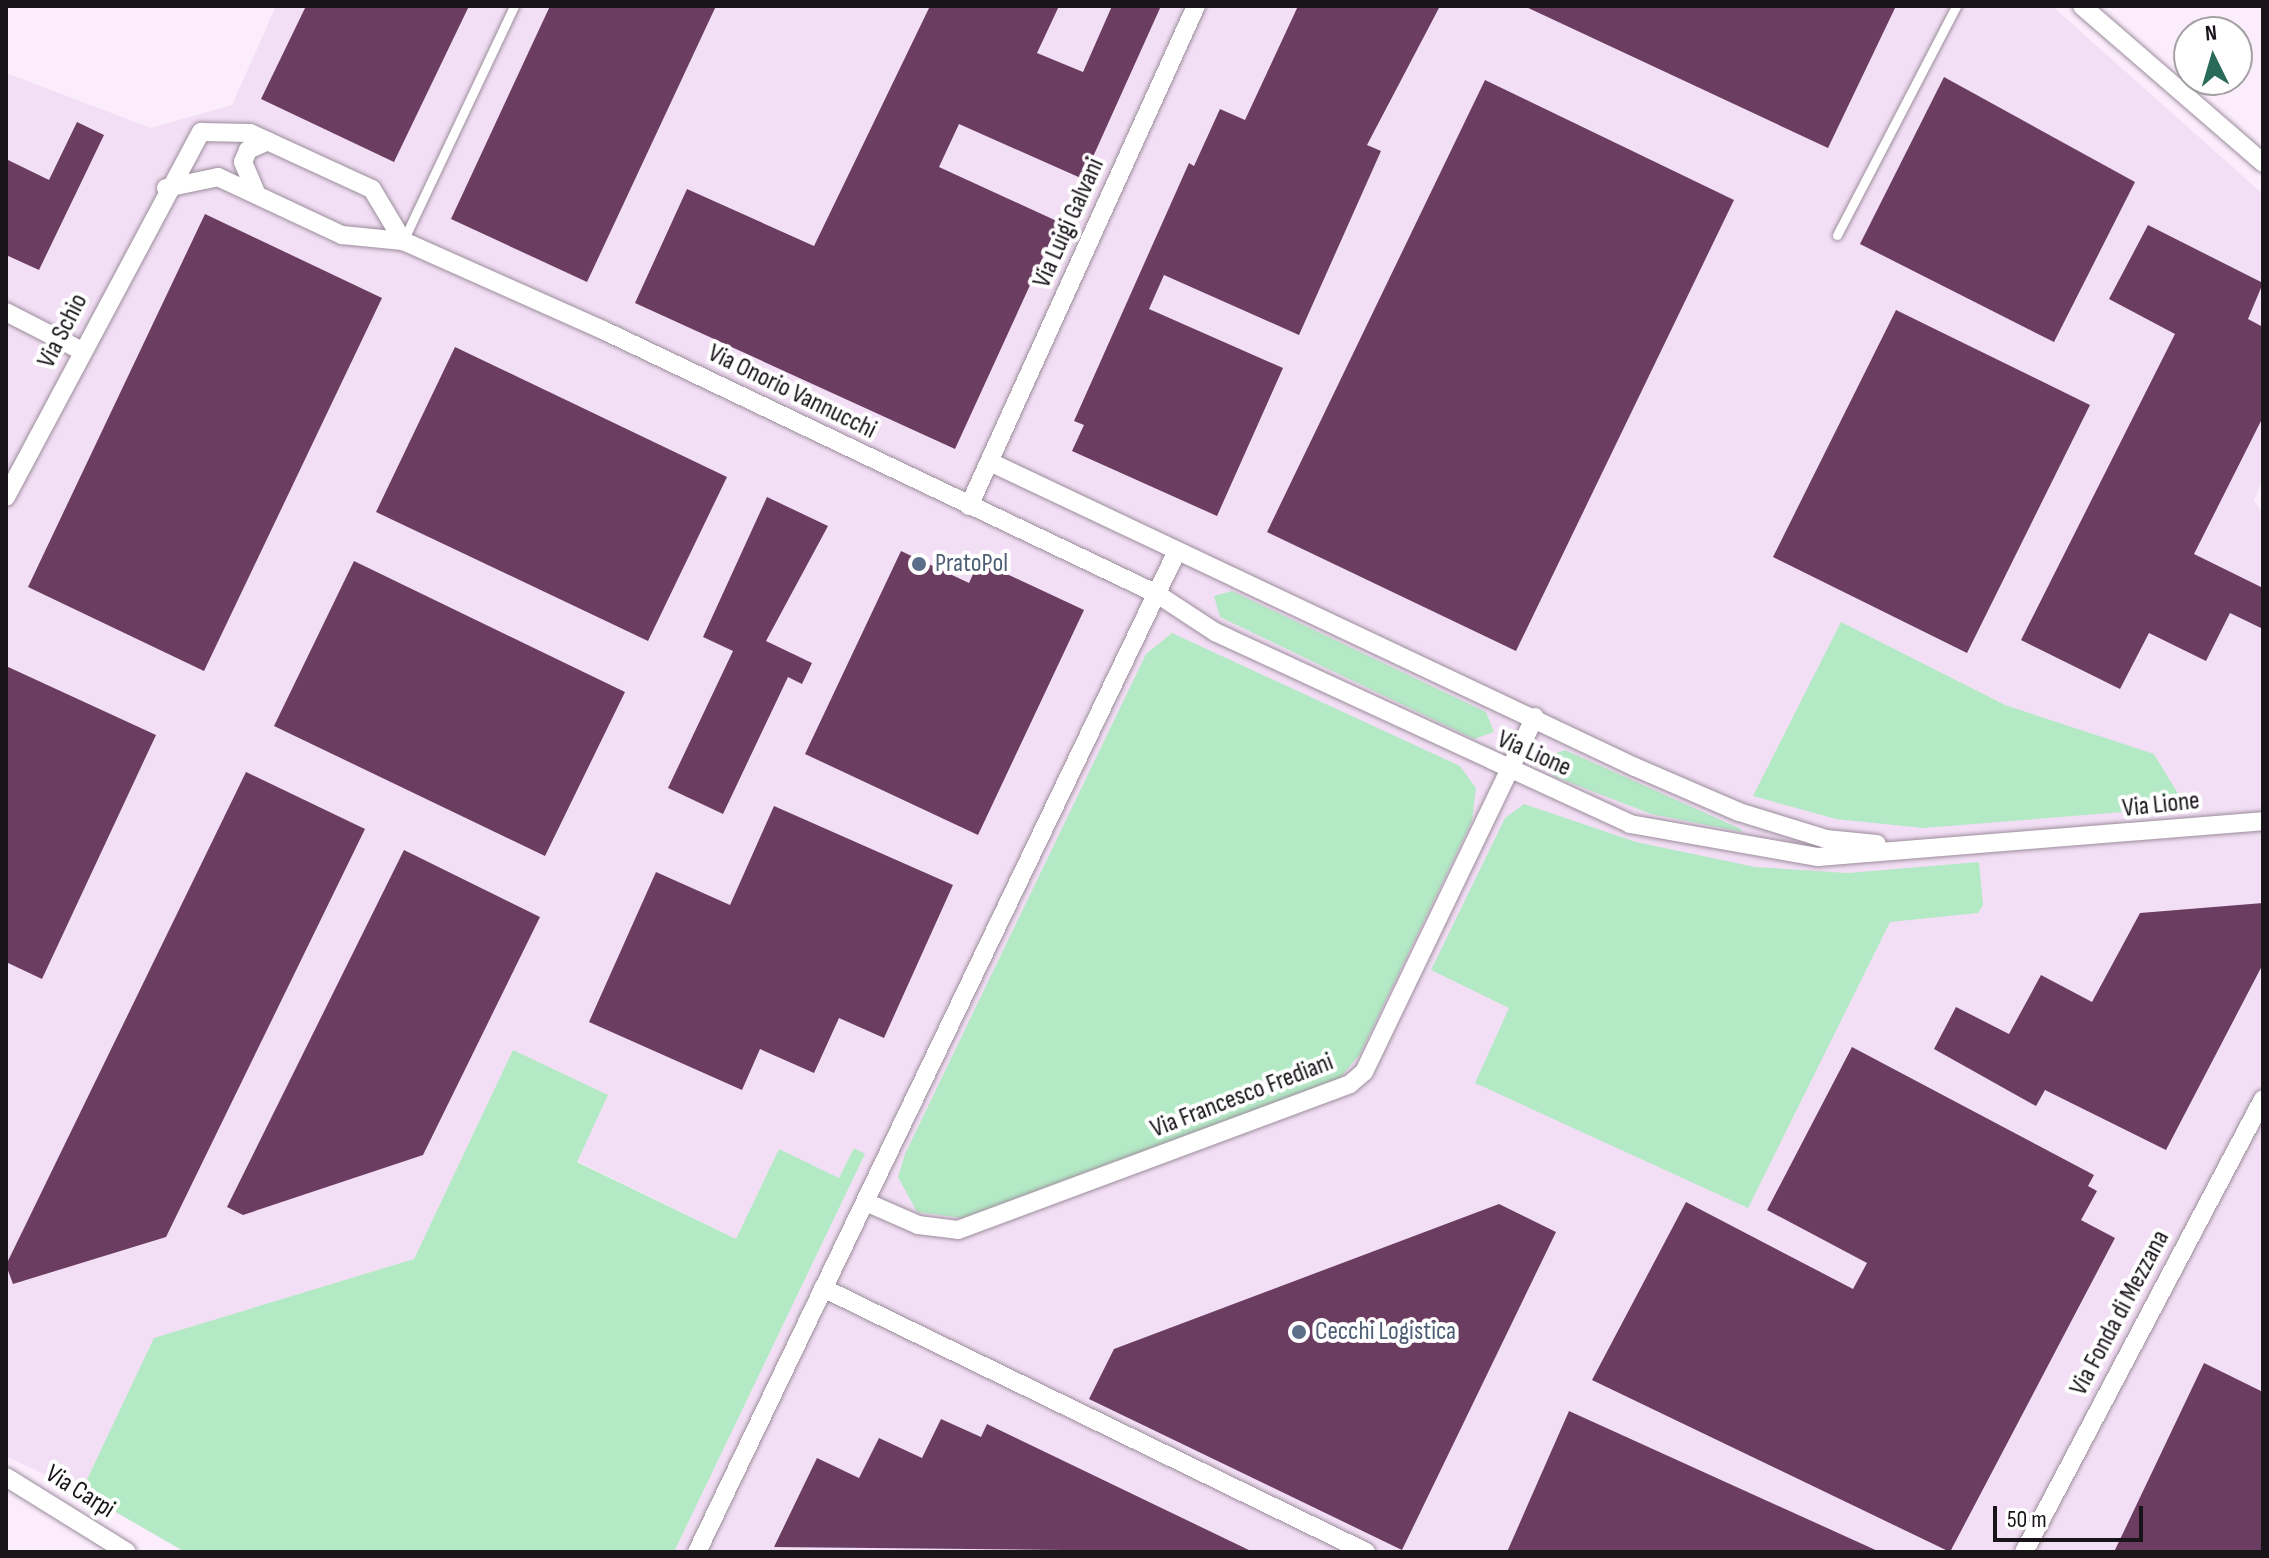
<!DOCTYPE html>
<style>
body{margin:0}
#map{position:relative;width:2269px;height:1558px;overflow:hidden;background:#fcedfd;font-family:"Sofia Sans Condensed",sans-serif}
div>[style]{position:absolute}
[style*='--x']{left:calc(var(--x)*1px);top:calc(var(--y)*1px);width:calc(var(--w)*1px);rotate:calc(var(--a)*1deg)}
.built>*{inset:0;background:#f3dff5}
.green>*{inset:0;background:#b4e9c5}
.building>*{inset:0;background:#6b3e61}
.roads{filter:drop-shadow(0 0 2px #9b8d9c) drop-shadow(0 0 2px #9b8d9c)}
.service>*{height:9px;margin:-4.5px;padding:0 4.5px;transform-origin:4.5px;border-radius:4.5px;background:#fff}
.minor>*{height:18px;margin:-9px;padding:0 9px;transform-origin:9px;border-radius:9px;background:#fff}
.dots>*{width:22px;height:22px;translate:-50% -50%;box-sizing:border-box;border:4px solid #fff;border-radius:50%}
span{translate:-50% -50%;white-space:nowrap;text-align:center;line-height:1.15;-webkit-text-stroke:8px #fff;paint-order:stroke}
.street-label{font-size:26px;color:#19141a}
.service-label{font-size:26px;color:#4e5e75}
.left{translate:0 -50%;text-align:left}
.frame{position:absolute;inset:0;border:8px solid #19141a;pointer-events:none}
.north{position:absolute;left:2173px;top:16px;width:80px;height:80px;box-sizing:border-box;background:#fff;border:2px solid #a3a1a3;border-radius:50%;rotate:355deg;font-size:22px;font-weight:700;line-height:32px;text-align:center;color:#19141a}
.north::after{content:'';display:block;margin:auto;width:28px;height:36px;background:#296a58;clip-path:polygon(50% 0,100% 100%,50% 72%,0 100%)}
.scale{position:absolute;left:1993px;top:1506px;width:150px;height:36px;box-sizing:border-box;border:4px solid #19141a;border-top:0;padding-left:10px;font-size:24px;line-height:28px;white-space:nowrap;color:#19141a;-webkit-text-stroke:6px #fff;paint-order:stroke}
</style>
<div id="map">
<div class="built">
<i style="clip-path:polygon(276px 6px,2052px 6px,2263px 194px,2263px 479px,2254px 501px,2263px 512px,2263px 1552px,674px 1552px,865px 1154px,839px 1178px,779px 1150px,736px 1239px,577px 1161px,513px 1051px,414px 1259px,155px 1338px,81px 1492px,6px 1456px,6px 73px,151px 128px,232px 105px)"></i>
</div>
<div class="green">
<i style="clip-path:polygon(1232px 591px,1486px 712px,1494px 732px,1474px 739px,1220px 617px,1214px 596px)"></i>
<i style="clip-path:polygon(1841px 622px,2005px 705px,2154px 754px,2186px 807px,1923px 828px,1836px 819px,1753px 796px)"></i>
<i style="clip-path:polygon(1172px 633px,1460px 766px,1476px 788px,1472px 821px,1360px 1054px,1340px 1078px,962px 1218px,917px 1212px,898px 1177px,905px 1154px,1146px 654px)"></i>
<i style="clip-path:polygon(1565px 750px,1741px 829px,1742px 832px,1651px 814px,1553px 776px,1548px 756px)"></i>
<i style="clip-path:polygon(1524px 804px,1636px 842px,1755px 867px,1848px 873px,1979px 862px,1983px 905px,1978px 913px,1890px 922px,1748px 1208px,1475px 1083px,1509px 1008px,1431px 970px,1505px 818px)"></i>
<i style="clip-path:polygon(513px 1050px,608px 1095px,577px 1162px,736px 1239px,779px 1149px,839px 1178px,854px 1148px,865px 1154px,674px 1552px,185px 1552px,81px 1492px,154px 1338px,414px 1259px)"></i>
</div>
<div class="building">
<i style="clip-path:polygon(306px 6px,469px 6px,394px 162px,261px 99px)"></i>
<i style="clip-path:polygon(550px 6px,716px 6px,587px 282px,451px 219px)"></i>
<i style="clip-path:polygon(930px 6px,1059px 6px,1037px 53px,1083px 72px,1112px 6px,1161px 6px,1083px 179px,959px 124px,939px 167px,1059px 222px,955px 449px,635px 303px,687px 189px,814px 246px)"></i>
<i style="clip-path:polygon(1298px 6px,1440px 6px,1367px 145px,1381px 151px,1299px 335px,1164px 275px,1149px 309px,1283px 368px,1217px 516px,1072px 451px,1084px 425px,1074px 421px,1189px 163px,1194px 166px,1220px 109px,1245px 120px)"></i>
<i style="clip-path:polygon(1524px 6px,1896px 6px,1828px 148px)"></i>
<i style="clip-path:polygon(1944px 77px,2135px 182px,2054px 342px,1860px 244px)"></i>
<i style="clip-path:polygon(1485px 80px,1734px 200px,1516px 651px,1267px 532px)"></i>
<i style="clip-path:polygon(77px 122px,104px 135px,39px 270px,6px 255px,6px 159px,49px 180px)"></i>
<i style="clip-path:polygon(205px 214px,382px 298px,204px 671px,28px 587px)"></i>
<i style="clip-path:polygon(2148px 225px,2263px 283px,2248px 319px,2263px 327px,2263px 417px,2194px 554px,2263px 588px,2263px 629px,2230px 613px,2206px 661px,2149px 633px,2120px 689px,2021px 640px,2175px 334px,2109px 299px)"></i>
<i style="clip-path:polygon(1896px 310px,2090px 405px,1967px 653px,1773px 557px)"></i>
<i style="clip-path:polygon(455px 347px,727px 477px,648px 641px,376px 512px)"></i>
<i style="clip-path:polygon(767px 497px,828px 526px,766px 641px,812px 663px,802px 684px,788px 677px,723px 814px,668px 788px,733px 651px,703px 637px)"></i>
<i style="clip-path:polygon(901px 551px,969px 583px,979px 561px,1084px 610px,978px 835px,805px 754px)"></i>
<i style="clip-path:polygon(354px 561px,625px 692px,545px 856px,274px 726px)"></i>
<i style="clip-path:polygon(6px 666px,156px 735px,42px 979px,6px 962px)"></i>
<i style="clip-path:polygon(246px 772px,365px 829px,166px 1237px,13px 1284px,6px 1265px)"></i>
<i style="clip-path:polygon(774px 806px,953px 885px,884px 1038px,839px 1018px,814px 1073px,760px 1049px,742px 1090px,589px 1022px,656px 872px,730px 905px)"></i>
<i style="clip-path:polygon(404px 850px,540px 917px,423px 1155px,243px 1215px,227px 1207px)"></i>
<i style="clip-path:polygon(2263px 903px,2263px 964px,2166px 1150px,2045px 1090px,2036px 1106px,1934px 1049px,1956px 1007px,2009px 1034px,2041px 975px,2092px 1002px,2140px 913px)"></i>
<i style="clip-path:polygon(1852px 1047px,2094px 1175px,2088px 1186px,2097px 1191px,2081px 1220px,2115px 1238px,1950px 1552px,1592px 1380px,1686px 1202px,1853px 1289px,1867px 1263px,1767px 1210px)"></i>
<i style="clip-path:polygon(1499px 1204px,1556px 1232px,1402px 1550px,1089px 1399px,1114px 1349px)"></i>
<i style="clip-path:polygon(2204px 1363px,2263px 1392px,2263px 1552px,2114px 1552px)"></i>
<i style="clip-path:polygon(1569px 1411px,1880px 1552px,1507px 1552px)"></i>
<i style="clip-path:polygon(941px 1419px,981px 1437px,987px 1424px,1253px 1552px,774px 1547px,817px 1458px,859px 1478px,879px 1438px,922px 1458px)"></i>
</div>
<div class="roads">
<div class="service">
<i style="--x:1837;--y:235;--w:258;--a:-62.5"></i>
<i style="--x:403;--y:241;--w:260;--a:-64.7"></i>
</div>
<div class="minor">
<i style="--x:2082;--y:6;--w:240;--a:40.9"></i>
<i style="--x:166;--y:188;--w:53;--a:-11.9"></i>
<i style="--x:218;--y:177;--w:137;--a:25.1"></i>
<i style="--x:342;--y:235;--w:61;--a:5.6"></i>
<i style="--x:403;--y:241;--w:219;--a:24"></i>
<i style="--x:603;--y:330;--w:614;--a:25.48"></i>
<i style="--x:1157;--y:594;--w:69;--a:33.2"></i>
<i style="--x:1215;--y:632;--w:457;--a:24.8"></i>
<i style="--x:1630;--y:824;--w:191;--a:10"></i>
<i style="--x:1818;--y:857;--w:446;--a:-4.6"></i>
<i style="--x:257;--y:195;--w:36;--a:-113"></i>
<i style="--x:243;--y:162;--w:13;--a:-67"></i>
<i style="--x:248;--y:150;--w:22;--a:-24"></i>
<i style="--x:6;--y:312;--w:85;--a:27.2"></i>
<i style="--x:990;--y:462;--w:713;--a:25.31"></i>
<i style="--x:1635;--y:767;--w:113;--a:23.4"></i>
<i style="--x:1739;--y:812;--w:91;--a:17.2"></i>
<i style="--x:1826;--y:839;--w:51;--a:5.6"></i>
<i style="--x:6;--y:497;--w:414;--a:-61.9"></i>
<i style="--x:201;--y:132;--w:49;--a:1.2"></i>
<i style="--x:250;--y:133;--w:134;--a:24.7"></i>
<i style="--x:372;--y:189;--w:61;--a:59.2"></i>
<i style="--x:969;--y:506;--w:549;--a:-65.58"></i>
<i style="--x:868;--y:1203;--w:55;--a:23.7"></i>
<i style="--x:918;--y:1225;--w:40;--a:7.1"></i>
<i style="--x:958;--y:1230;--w:418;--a:-20.4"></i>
<i style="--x:1350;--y:1084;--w:18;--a:-41"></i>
<i style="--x:1364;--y:1072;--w:394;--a:-64.3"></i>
<i style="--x:823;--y:1288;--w:604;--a:25.93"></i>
<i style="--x:6;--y:1477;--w:142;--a:31.8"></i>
<i style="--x:697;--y:1552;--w:1110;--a:-64.38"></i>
<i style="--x:2024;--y:1552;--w:512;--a:-62.18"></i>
</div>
</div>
<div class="dots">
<i style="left:919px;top:564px;background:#5c6f8a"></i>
<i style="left:1299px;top:1332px;background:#5c6f8a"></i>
</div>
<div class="street-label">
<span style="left:1069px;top:223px;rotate:-66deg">Via Luigi Galvani</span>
<span style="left:63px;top:331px;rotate:-63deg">Via Schio</span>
<span style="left:792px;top:392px;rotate:26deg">Via Onorio Vannucchi</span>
<span style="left:1534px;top:754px;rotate:24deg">Via Lione</span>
<span style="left:2161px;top:805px;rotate:-6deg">Via Lione</span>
<span style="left:1242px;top:1096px;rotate:-21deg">Via Francesco Frediani</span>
<span style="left:2120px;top:1313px;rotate:-62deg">Via Fonda di Mezzana</span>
<span style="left:80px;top:1492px;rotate:32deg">Via Carpi</span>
</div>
<div class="service-label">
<span class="left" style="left:935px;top:564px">PratoPol</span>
<span class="left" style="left:1315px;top:1332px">Cecchi Logistica</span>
</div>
<div class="frame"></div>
<div class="north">N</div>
<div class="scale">50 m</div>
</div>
